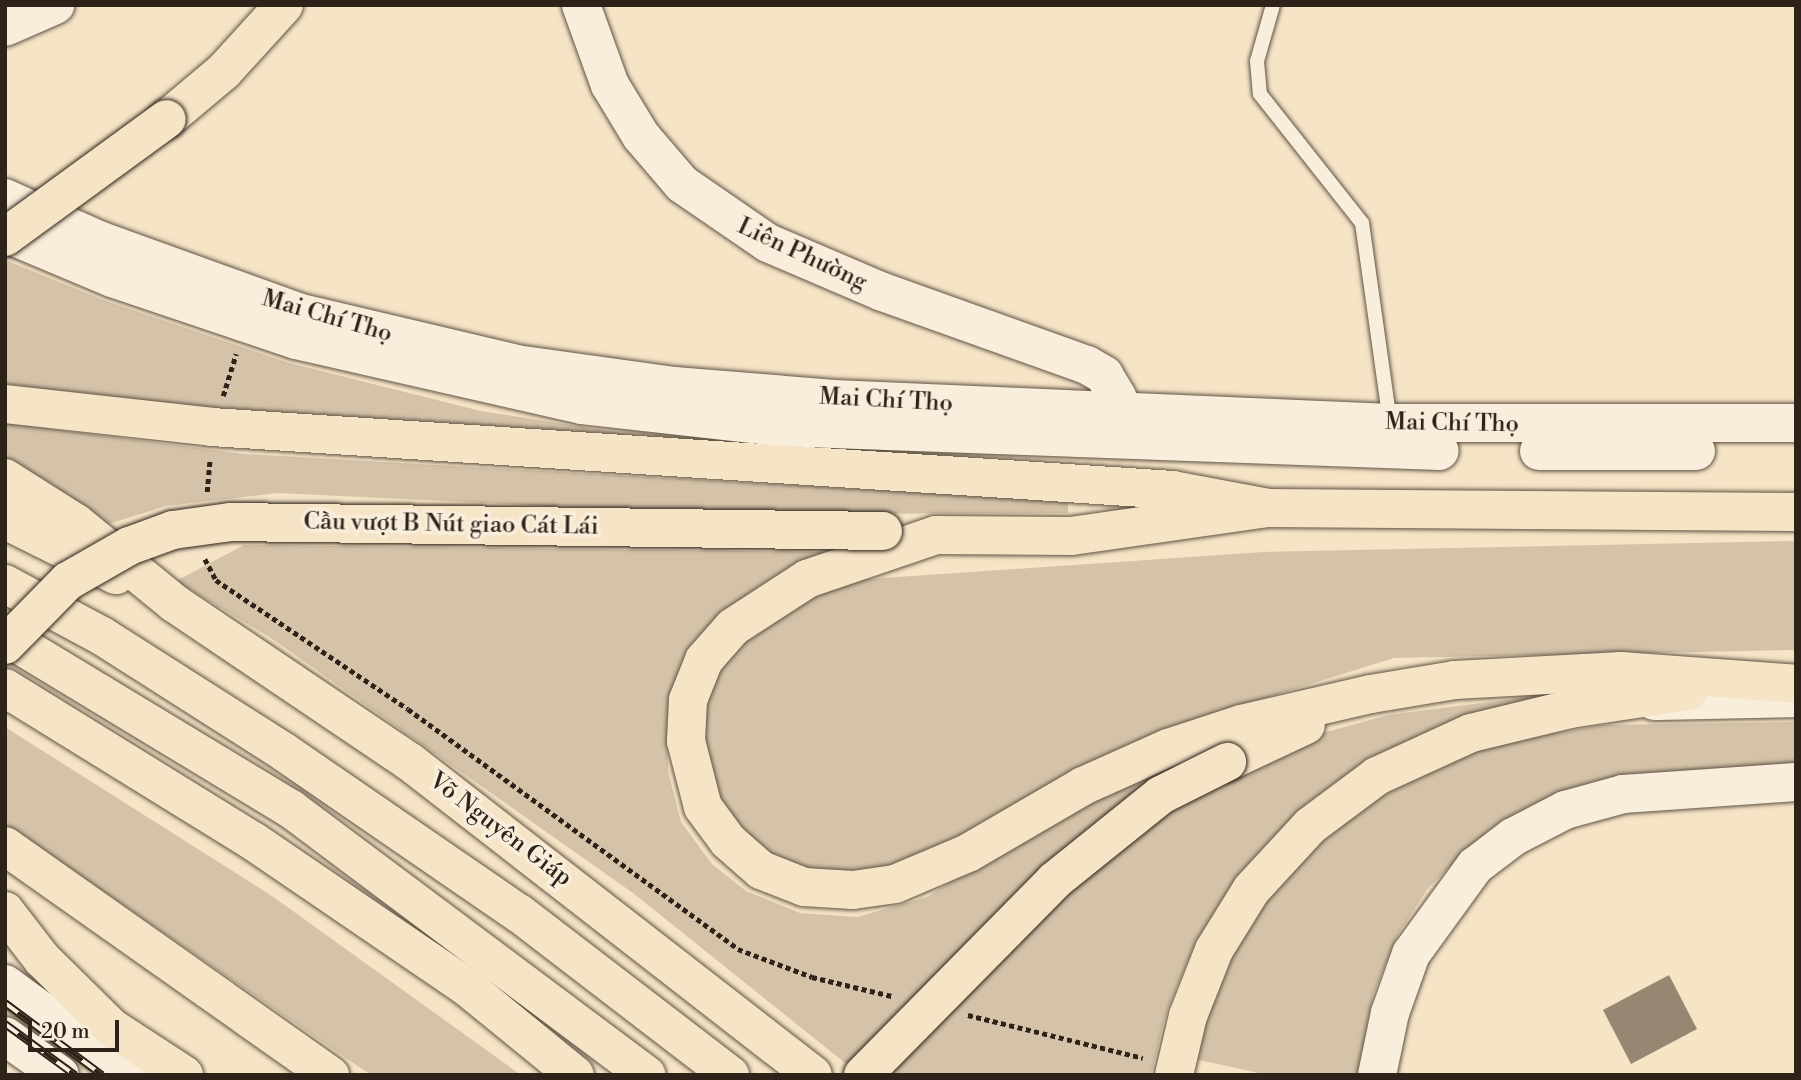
<!DOCTYPE html>
<meta charset="utf-8">
<style>
body{margin:0}
#map{position:relative;width:1801px;height:1080px;overflow:hidden;background:#f6e4c7;font-family:"Libre Bodoni",serif}
div>[style]{position:absolute}
[style*='--x']{left:calc(var(--x)*1px);top:calc(var(--y)*1px);width:calc(var(--w)*1px);rotate:calc(var(--a)*1deg)}
.green>*{inset:0;background:#d4c3a9}
.building>*{inset:0;background:#968773}
.path>*{height:4.5px;margin-top:-2.25px;transform-origin:0;background:repeating-linear-gradient(90deg,#2d2319 0 5px,transparent 0 8.5px)}
.roads{filter:drop-shadow(0 0 2px #5f5344) drop-shadow(0 0 2px #5f5344)}
.lane>*{height:14px;margin:-7px;padding:0 7px;transform-origin:7px;border-radius:7px;background:#f9eddb}
.secondary>*{height:38px;margin:-19px;padding:0 19px;transform-origin:19px;border-radius:19px;background:#f9eddb}
.highway>*{height:38px;margin:-19px;padding:0 19px;transform-origin:19px;border-radius:19px;background:#f6e4c7}
.rail>*{height:8px;margin-top:-4px;transform-origin:0;background:repeating-linear-gradient(90deg,#f9eddb 0 16px,#2d2319 0 32px);box-sizing:border-box;border-block:2px solid #2d2319}
.bridges{filter:drop-shadow(0 0 2px #2d2319) drop-shadow(0 0 2px #2d2319)}
.highway-bridge>*{height:38px;margin:-19px;padding:0 19px;transform-origin:19px;border-radius:19px;background:#f6e4c7}
span{translate:-50% -50%;white-space:nowrap;text-align:center;line-height:1.15;-webkit-text-stroke:7px #f9eddb;paint-order:stroke}
.street-label{font-size:24px;color:#2d2319}
.frame{position:absolute;inset:0;border:7px solid #2d2319;pointer-events:none}
.scale{position:absolute;left:28px;top:1020px;width:91px;height:32px;box-sizing:border-box;border:4px solid #2d2319;border-top:0;padding-left:9px;font-size:21px;line-height:24px;white-space:nowrap;color:#2d2319;-webkit-text-stroke:5px #f9eddb;paint-order:stroke}
</style>
<div id="map">
<div class="green">
<i style="clip-path:polygon(5px 260px,103px 300px,289px 363px,481px 411px,672px 441px,151px 403px,5px 384px)"></i>
<i style="clip-path:polygon(5px 423px,244px 454px,1068px 501px,1068px 513px,720px 514px,277px 493px,166px 506px,102px 526px,5px 463px)"></i>
<i style="clip-path:polygon(1796px 541px,1796px 650px,1394px 658px,1217px 713px,923px 863px,851px 881px,760px 857px,707px 779px,704px 719px,711px 686px,730px 658px,760px 627px,805px 599px,854px 580px,1263px 552px)"></i>
<i style="clip-path:polygon(244px 545px,821px 552px,828px 558px,675px 683px,667px 722px,668px 772px,681px 822px,712px 864px,746px 891px,800px 913px,857px 917px,927px 897px,1074px 803px,1206px 748px,1167px 771px,1269px 757px,1323px 733px,1388px 715px,1552px 694px,1403px 744px,1332px 785px,1264px 850px,1221px 901px,1193px 948px,1166px 1013px,1151px 1075px,860px 1075px,633px 893px,271px 638px,176px 581px)"></i>
<i style="clip-path:polygon(1796px 722px,1796px 775px,1652px 778px,1468px 849px,1428px 888px,1397px 936px,1373px 995px,1358px 1075px,1268px 1075px,1190px 1058px,1211px 990px,1274px 885px,1346px 816px,1391px 788px,1491px 745px,1551px 734px,1604px 725px)"></i>
<i style="clip-path:polygon(5px 727px,272px 896px,521px 1075px,371px 1075px,362px 1069px,5px 824px)"></i>
</div>
<div class="building">
<i style="clip-path:polygon(1669px 975px,1697px 1029px,1631px 1064px,1603px 1010px)"></i>
</div>
<div class="path">
<i style="--x:223;--y:396;--w:44;--a:-72.8"></i>
<i style="--x:207;--y:492;--w:33;--a:-85"></i>
<i style="--x:205;--y:559;--w:24;--a:62"></i>
<i style="--x:216;--y:580;--w:231;--a:33.9"></i>
<i style="--x:408;--y:709;--w:408;--a:36"></i>
<i style="--x:738;--y:949;--w:79;--a:20.7"></i>
<i style="--x:812;--y:977;--w:82;--a:13.4"></i>
<i style="--x:968;--y:1015;--w:180;--a:13.8"></i>
</div>
<div class="roads">
<div class="lane">
<i style="--x:1273;--y:5;--w:58;--a:105.9"></i>
<i style="--x:1257;--y:61;--w:33;--a:85"></i>
<i style="--x:1260;--y:94;--w:164;--a:51.7"></i>
<i style="--x:1362;--y:223;--w:201;--a:82"></i>
</div>
<div class="secondary">
<i style="--x:581;--y:5;--w:85;--a:70.1"></i>
<i style="--x:610;--y:85;--w:60;--a:58.7"></i>
<i style="--x:641;--y:136;--w:63;--a:49.5"></i>
<i style="--x:682;--y:184;--w:104;--a:34.5"></i>
<i style="--x:768;--y:243;--w:122;--a:23.2"></i>
<i style="--x:880;--y:291;--w:220;--a:19.7"></i>
<i style="--x:1087;--y:365;--w:20;--a:30"></i>
<i style="--x:1104;--y:375;--w:26;--a:59"></i>
<i style="--x:1117;--y:397;--w:37;--a:88"></i>
<i style="--x:5;--y:27;--w:55;--a:-23.7"></i>
<i style="--x:5;--y:198;--w:103;--a:24.1"></i>
<i style="--x:99;--y:240;--w:215;--a:19.9"></i>
<i style="--x:301;--y:313;--w:221;--a:13.3"></i>
<i style="--x:516;--y:364;--w:160;--a:7.9"></i>
<i style="--x:674;--y:386;--w:161;--a:4.6"></i>
<i style="--x:834;--y:399;--w:557;--a:2.47"></i>
<i style="--x:1390;--y:423;--w:406;--a:0"></i>
<i style="--x:5;--y:233;--w:116;--a:22.8"></i>
<i style="--x:112;--y:278;--w:194;--a:18.6"></i>
<i style="--x:296;--y:340;--w:293;--a:12.8"></i>
<i style="--x:582;--y:405;--w:196;--a:6.4"></i>
<i style="--x:777;--y:427;--w:663;--a:2.07"></i>
<i style="--x:1539;--y:451;--w:157;--a:0"></i>
<i style="--x:1654;--y:701;--w:140;--a:-1.2"></i>
<i style="--x:5;--y:984;--w:154;--a:36.3"></i>
<i style="--x:5;--y:1036;--w:67;--a:35.3"></i>
<i style="--x:1377;--y:1075;--w:63;--a:-78.2"></i>
<i style="--x:1390;--y:1013;--w:63;--a:-70.4"></i>
<i style="--x:1411;--y:954;--w:109;--a:-54"></i>
<i style="--x:1475;--y:866;--w:48;--a:-37.3"></i>
<i style="--x:1513;--y:837;--w:59;--a:-27.4"></i>
<i style="--x:1565;--y:810;--w:60;--a:-15.4"></i>
<i style="--x:1623;--y:794;--w:173;--a:-4"></i>
</div>
<div class="highway">
<i style="--x:167;--y:119;--w:75;--a:-40.1"></i>
<i style="--x:224;--y:71;--w:89;--a:-47.7"></i>
<i style="--x:5;--y:404;--w:208;--a:6.3"></i>
<i style="--x:212;--y:427;--w:962;--a:3.75"></i>
<i style="--x:1172;--y:490;--w:98;--a:10.6"></i>
<i style="--x:1268;--y:508;--w:528;--a:0.43"></i>
<i style="--x:5;--y:478;--w:84;--a:32.4"></i>
<i style="--x:76;--y:523;--w:127;--a:39.2"></i>
<i style="--x:174;--y:603;--w:285;--a:34"></i>
<i style="--x:410;--y:762;--w:510;--a:37.84"></i>
<i style="--x:1268;--y:508;--w:198;--a:171.9"></i>
<i style="--x:1072;--y:536;--w:136;--a:-179.6"></i>
<i style="--x:936;--y:535;--w:136;--a:161.2"></i>
<i style="--x:807;--y:579;--w:88;--a:147"></i>
<i style="--x:733;--y:627;--w:44;--a:131.3"></i>
<i style="--x:704;--y:660;--w:43;--a:111.8"></i>
<i style="--x:688;--y:700;--w:41;--a:92.8"></i>
<i style="--x:686;--y:741;--w:68;--a:75.6"></i>
<i style="--x:703;--y:807;--w:42;--a:53.7"></i>
<i style="--x:728;--y:841;--w:44;--a:41.3"></i>
<i style="--x:761;--y:870;--w:46;--a:21.6"></i>
<i style="--x:804;--y:887;--w:49;--a:3.5"></i>
<i style="--x:853;--y:890;--w:42;--a:-8.1"></i>
<i style="--x:895;--y:884;--w:79;--a:-23"></i>
<i style="--x:968;--y:853;--w:133;--a:-30.2"></i>
<i style="--x:1083;--y:786;--w:93;--a:-24.1"></i>
<i style="--x:1168;--y:748;--w:77;--a:-18.2"></i>
<i style="--x:1241;--y:724;--w:133;--a:-13"></i>
<i style="--x:1371;--y:694;--w:85;--a:-9.5"></i>
<i style="--x:1455;--y:680;--w:166;--a:-3.1"></i>
<i style="--x:1621;--y:671;--w:175;--a:4.2"></i>
<i style="--x:5;--y:520;--w:124;--a:26.4"></i>
<i style="--x:5;--y:584;--w:110;--a:28.2"></i>
<i style="--x:102;--y:636;--w:216;--a:32.5"></i>
<i style="--x:284;--y:752;--w:286;--a:34.5"></i>
<i style="--x:520;--y:914;--w:265;--a:37.5"></i>
<i style="--x:5;--y:636;--w:334;--a:31.2"></i>
<i style="--x:291;--y:809;--w:444;--a:36.8"></i>
<i style="--x:5;--y:688;--w:291;--a:31.7"></i>
<i style="--x:253;--y:841;--w:259;--a:34.3"></i>
<i style="--x:467;--y:987;--w:139;--a:39.2"></i>
<i style="--x:1227;--y:762;--w:87;--a:-25.1"></i>
<i style="--x:5;--y:846;--w:398;--a:35.2"></i>
<i style="--x:5;--y:911;--w:61;--a:52.4"></i>
<i style="--x:42;--y:959;--w:98;--a:44.6"></i>
<i style="--x:112;--y:1028;--w:86;--a:33.1"></i>
<i style="--x:1174;--y:1075;--w:61;--a:-76.7"></i>
<i style="--x:1188;--y:1016;--w:71;--a:-68.5"></i>
<i style="--x:1214;--y:950;--w:70;--a:-58.3"></i>
<i style="--x:1251;--y:890;--w:87;--a:-47.3"></i>
<i style="--x:1310;--y:826;--w:84;--a:-36.7"></i>
<i style="--x:1377;--y:776;--w:103;--a:-24.6"></i>
<i style="--x:1471;--y:733;--w:102;--a:-13.6"></i>
<i style="--x:1570;--y:709;--w:120;--a:-8.6"></i>
</div>
</div>
<div class="rail">
<i style="--x:5;--y:1003;--w:121;--a:36.6"></i>
<i style="--x:5;--y:1024;--w:87;--a:36.1"></i>
</div>
<div class="bridges">
<div class="highway-bridge">
<i style="--x:5;--y:237;--w:200;--a:-36.1"></i>
<i style="--x:5;--y:645;--w:90;--a:-45.5"></i>
<i style="--x:68;--y:581;--w:70;--a:-29.8"></i>
<i style="--x:129;--y:546;--w:47;--a:-20"></i>
<i style="--x:173;--y:530;--w:59;--a:-7.9"></i>
<i style="--x:231;--y:522;--w:652;--a:0.79"></i>
<i style="--x:863;--y:1075;--w:272;--a:-45.4"></i>
<i style="--x:1054;--y:881;--w:137;--a:-38.8"></i>
<i style="--x:1161;--y:795;--w:74;--a:-26.6"></i>
</div>
</div>
<div class="street-label">
<span style="left:802px;top:255px;rotate:25deg">Liên Phường</span>
<span style="left:327px;top:317px;rotate:16deg">Mai Chí Thọ</span>
<span style="left:886px;top:401px;rotate:3deg">Mai Chí Thọ</span>
<span style="left:1452px;top:424px;rotate:1deg">Mai Chí Thọ</span>
<span style="left:451px;top:525px;rotate:1deg">Cầu vượt B Nút giao Cát Lái</span>
<span style="left:500px;top:830px;rotate:37deg">Võ Nguyên Giáp</span>
</div>
<div class="frame"></div>
<div class="scale">20 m</div>
</div>
